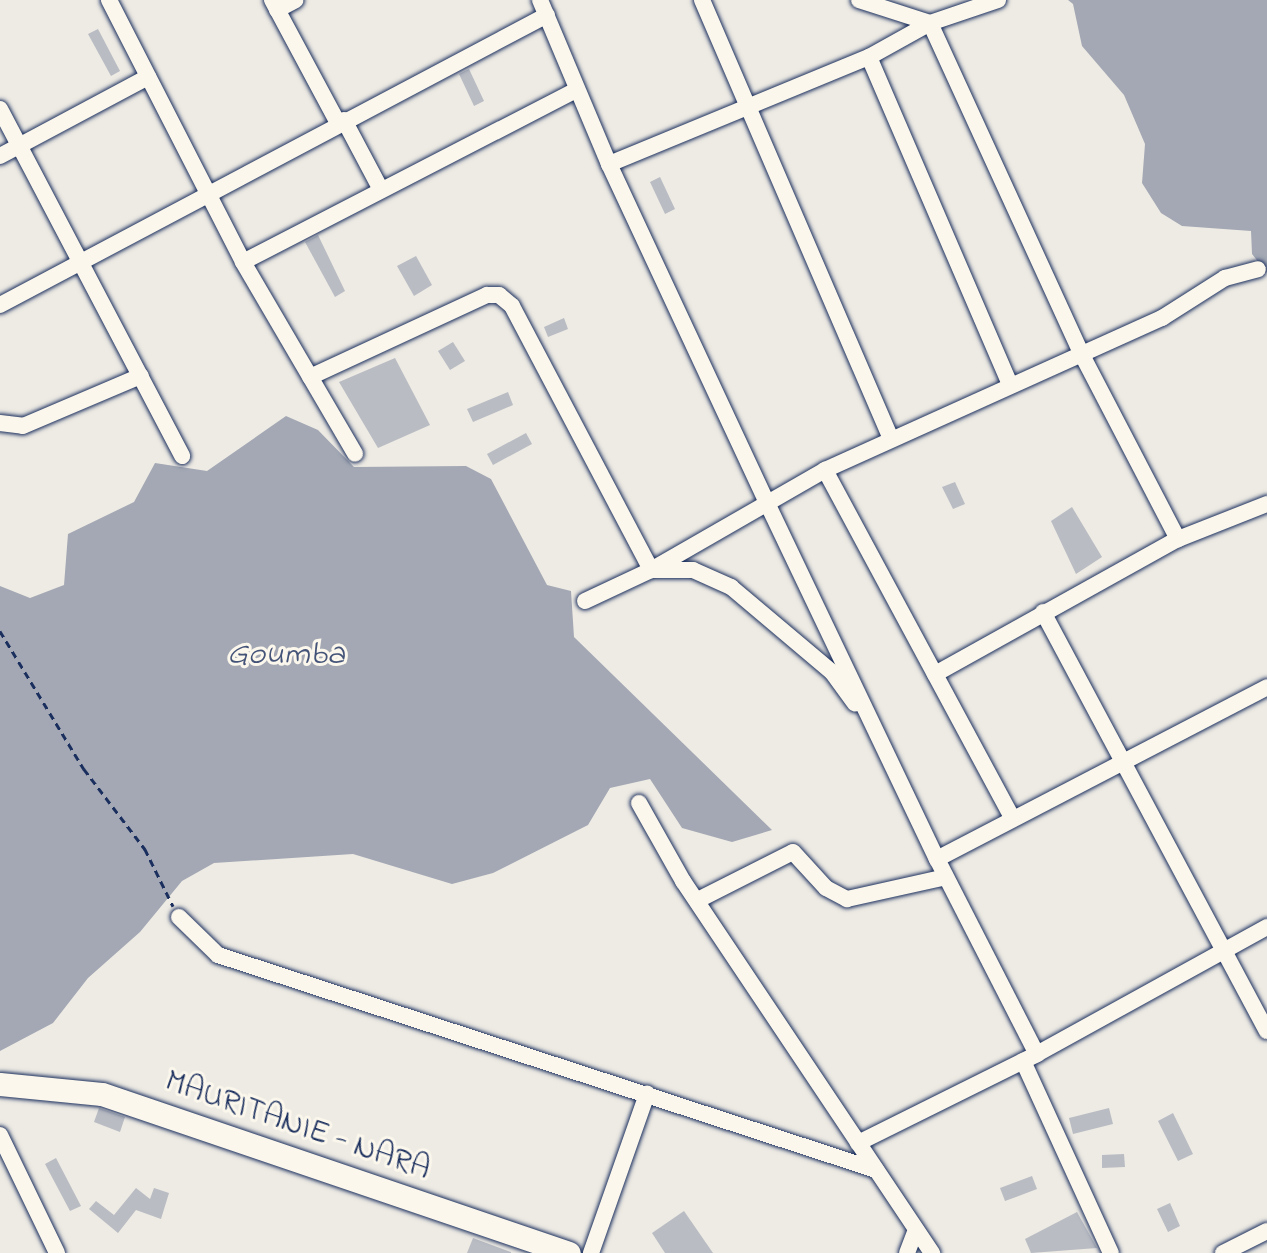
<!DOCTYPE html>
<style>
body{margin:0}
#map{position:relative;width:1267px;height:1253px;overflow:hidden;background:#eeebe4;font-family:"Indie Flower",sans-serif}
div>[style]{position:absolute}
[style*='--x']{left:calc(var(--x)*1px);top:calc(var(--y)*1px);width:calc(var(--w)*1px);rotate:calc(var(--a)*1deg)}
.water>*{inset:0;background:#a3a8b4}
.building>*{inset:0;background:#b9bcc3}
.path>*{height:2.5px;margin-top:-1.25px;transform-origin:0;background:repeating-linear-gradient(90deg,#1b2f5e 0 7px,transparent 0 12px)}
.roads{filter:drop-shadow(0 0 2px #1b2f5e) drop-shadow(0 0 2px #1b2f5e)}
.minor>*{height:16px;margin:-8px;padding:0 8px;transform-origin:8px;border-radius:8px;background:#fbf7ec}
.secondary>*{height:23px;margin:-11.5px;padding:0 11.5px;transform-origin:11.5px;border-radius:11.5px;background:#fbf7ec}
span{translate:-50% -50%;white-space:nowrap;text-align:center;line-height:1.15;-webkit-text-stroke:6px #fbf7ec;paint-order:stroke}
.street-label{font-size:32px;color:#1b2f5e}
.water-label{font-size:33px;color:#445378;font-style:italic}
</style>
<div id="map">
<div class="water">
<i style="clip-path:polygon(1068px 0,1267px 0,1267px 273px,1252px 254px,1251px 231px,1182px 226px,1161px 213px,1142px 183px,1145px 144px,1124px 95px,1082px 46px,1073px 4px)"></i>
<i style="clip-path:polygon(286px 416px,318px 430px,354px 467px,466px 466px,491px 479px,547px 585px,571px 591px,574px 637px,772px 830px,732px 842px,682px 828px,650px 779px,610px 788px,588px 825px,493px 873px,452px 884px,353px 854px,214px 863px,182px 881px,140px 932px,88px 978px,53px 1023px,0 1051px,0 586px,30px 598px,64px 585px,68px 534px,134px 502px,155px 463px,207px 471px)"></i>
</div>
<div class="building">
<i style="clip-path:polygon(98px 29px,120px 71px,111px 76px,88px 34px)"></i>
<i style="clip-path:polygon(469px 69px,484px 101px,474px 106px,459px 74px)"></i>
<i style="clip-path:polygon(660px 177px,675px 209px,665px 214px,650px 182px)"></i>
<i style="clip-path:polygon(318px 235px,345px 291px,335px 297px,305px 242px)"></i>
<i style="clip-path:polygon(416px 256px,432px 285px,414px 296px,397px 266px)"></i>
<i style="clip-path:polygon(564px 318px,568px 329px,548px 337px,544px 327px)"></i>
<i style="clip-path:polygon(453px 342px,465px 361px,450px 370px,438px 351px)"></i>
<i style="clip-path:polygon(395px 358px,430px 425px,378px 448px,339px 382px)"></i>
<i style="clip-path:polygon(508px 392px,513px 405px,473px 422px,467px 409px)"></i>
<i style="clip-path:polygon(526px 433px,532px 444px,493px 465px,487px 454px)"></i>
<i style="clip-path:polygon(955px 482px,965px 504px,953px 509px,942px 487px)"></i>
<i style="clip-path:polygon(1072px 507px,1102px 557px,1076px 574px,1051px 521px)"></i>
<i style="clip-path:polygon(99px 1108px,125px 1117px,120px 1132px,94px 1122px)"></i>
<i style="clip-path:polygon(1109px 1108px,1113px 1124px,1073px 1134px,1069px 1118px)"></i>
<i style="clip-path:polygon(1173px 1113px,1193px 1154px,1178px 1161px,1158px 1121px)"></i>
<i style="clip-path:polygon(1124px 1154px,1125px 1167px,1102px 1168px,1102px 1155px)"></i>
<i style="clip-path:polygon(56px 1158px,81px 1206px,70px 1211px,45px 1164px)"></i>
<i style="clip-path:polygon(1032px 1176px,1037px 1189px,1005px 1201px,1000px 1188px)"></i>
<i style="clip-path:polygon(136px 1188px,150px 1199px,154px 1188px,169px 1193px,161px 1219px,136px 1210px,118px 1233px,89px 1209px,96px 1201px,114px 1215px)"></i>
<i style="clip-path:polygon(1170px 1203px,1180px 1226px,1168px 1232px,1157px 1209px)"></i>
<i style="clip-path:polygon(684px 1211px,713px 1253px,665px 1253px,652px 1233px)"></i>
<i style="clip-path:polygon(1077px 1212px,1097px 1248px,1031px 1253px,1025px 1239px)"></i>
<i style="clip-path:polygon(473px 1238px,511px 1252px,511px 1253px,467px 1253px)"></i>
</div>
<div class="path">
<i style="--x:0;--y:631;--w:162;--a:58.7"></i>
<i style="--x:84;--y:769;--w:101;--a:52.7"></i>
<i style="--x:145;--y:849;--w:64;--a:63.8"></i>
</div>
<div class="roads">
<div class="minor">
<i style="--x:109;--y:0;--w:294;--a:62.9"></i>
<i style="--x:243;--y:262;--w:222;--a:59.7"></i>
<i style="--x:272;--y:0;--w:140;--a:61.8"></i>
<i style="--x:540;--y:0;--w:178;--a:67.2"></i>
<i style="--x:609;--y:164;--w:374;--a:65"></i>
<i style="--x:767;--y:503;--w:395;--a:64.5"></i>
<i style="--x:937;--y:859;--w:219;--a:62.9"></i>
<i style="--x:702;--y:0;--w:478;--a:66.7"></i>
<i style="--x:859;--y:0;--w:75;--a:17.9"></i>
<i style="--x:930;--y:23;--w:363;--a:65.4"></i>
<i style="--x:1081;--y:353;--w:210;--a:62.5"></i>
<i style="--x:277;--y:10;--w:21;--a:-28"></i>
<i style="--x:869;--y:57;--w:356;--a:66.7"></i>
<i style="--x:0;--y:109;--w:392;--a:62.3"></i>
<i style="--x:344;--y:120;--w:79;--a:62.1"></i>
<i style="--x:0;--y:156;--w:168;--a:-28.1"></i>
<i style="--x:609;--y:164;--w:281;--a:-22.4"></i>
<i style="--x:869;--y:57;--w:70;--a:-29.1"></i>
<i style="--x:930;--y:23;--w:72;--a:-18.7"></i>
<i style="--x:243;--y:262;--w:375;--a:-27.3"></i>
<i style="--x:0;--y:305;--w:619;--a:-27.93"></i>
<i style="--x:310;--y:377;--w:195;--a:-24.9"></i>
<i style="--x:487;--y:295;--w:12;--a:0"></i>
<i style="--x:499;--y:295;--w:17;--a:40"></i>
<i style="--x:512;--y:306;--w:298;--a:62.2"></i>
<i style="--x:651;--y:570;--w:42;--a:0"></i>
<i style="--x:693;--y:570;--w:42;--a:24.1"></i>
<i style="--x:731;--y:587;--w:132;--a:40.1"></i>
<i style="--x:832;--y:672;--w:39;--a:54"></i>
<i style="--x:0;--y:423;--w:23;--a:7"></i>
<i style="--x:23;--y:426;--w:128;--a:-23"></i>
<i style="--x:825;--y:470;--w:395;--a:61.7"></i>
<i style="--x:585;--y:601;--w:73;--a:-25.2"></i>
<i style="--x:651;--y:570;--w:201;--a:-29.9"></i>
<i style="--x:825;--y:470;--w:370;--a:-24.3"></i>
<i style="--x:1162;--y:318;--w:75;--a:-32.4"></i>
<i style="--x:1225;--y:278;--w:34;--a:-15"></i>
<i style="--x:1043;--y:612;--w:475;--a:61.9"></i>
<i style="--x:935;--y:674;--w:278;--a:-29.1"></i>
<i style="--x:1178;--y:539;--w:96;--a:-21.5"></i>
<i style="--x:639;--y:803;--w:90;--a:60.6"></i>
<i style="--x:683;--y:881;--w:448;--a:56.2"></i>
<i style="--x:937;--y:859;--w:372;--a:-27.5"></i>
<i style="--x:698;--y:900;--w:106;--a:-26.8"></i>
<i style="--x:793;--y:852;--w:49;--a:47.5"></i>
<i style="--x:826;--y:888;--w:24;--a:28"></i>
<i style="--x:847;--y:899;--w:101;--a:-12.5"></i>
<i style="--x:179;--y:917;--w:54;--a:44.3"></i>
<i style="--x:218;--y:955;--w:692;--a:18.09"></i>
<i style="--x:1023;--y:1061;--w:211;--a:65.4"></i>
<i style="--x:0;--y:1135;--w:131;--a:64.2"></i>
<i style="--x:858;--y:1143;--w:200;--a:-26.4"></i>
<i style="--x:1037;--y:1054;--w:263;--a:-28.9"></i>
<i style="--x:591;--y:1253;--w:169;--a:-70.6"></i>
<i style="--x:907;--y:1253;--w:25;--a:-69"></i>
<i style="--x:1223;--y:1253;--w:49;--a:-26.6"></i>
</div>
<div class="secondary">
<i style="--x:0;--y:1084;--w:102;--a:5.6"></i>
<i style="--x:102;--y:1094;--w:493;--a:18.8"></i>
</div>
</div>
<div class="street-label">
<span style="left:297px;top:1127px;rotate:19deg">MAURITANIE - NARA</span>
</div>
<div class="water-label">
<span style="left:286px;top:656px">Goumba</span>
</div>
</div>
